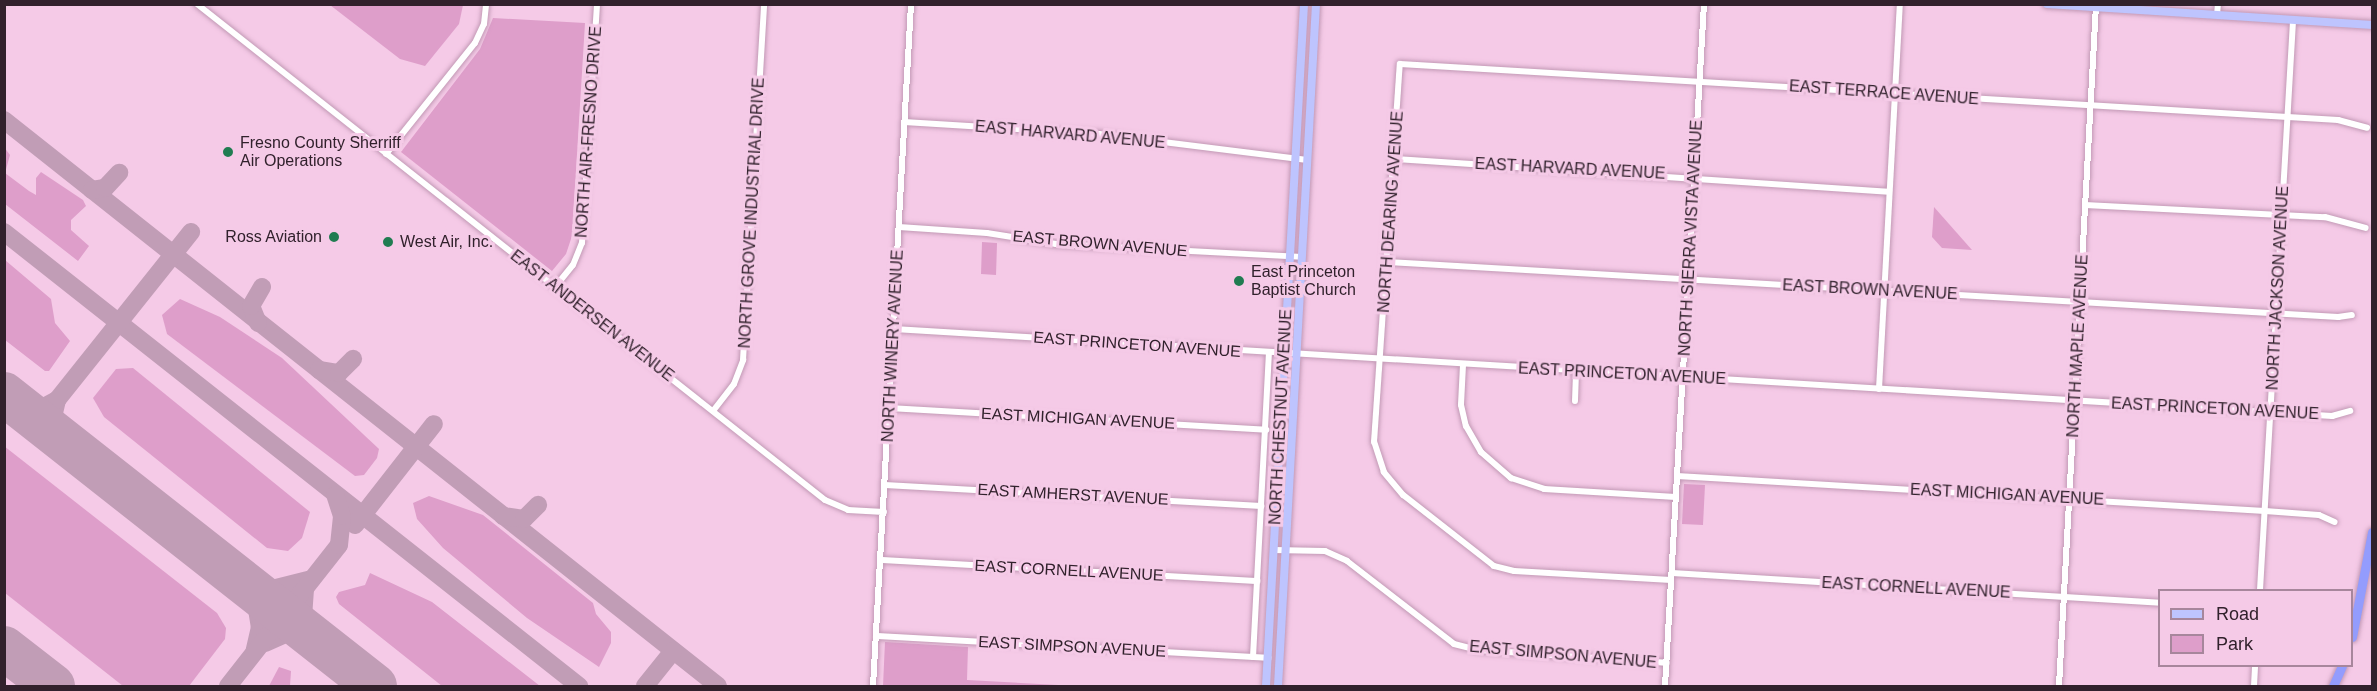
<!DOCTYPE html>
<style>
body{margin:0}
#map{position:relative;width:2377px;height:691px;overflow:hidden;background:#f5cae7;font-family:Helvetica,sans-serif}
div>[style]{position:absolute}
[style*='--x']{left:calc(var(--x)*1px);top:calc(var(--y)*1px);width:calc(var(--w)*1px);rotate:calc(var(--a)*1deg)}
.green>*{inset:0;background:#de9eca}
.taxiway>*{height:18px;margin:-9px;padding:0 9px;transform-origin:9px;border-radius:9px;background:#c19db6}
.runway>*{height:44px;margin:-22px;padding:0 22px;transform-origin:22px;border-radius:22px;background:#c19db6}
.roads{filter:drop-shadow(0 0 2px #c299b5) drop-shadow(0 0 2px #c299b5)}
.minor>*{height:6px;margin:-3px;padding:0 3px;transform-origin:3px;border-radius:3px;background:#fff}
.major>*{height:8px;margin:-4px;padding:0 4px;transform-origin:4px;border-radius:4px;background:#bec4fe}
.highway>*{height:9px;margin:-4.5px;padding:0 4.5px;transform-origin:4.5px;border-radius:4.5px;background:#939cfd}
.dots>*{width:16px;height:16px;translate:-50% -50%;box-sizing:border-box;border:3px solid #f5cae7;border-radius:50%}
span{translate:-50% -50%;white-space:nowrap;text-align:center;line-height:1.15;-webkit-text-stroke:6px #f5cae7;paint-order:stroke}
.street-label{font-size:16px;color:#31212c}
.poi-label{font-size:16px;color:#31212c}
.left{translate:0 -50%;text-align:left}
.right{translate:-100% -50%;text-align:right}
.frame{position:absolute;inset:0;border:6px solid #31212c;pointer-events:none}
.legend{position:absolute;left:2158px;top:589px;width:195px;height:78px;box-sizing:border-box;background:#f5cae7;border:2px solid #a7869c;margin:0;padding:8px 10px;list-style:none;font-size:18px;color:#31212c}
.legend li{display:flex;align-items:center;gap:12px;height:30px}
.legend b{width:30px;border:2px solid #a7869c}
</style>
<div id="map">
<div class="green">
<i style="clip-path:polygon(330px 5px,463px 5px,459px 24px,425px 66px,400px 59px)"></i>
<i style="clip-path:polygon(493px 18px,585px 23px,572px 236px,566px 254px,552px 271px,401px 152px,480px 49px)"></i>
<i style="clip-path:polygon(4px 147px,10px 155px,5px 173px,29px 191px,36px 195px,36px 178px,41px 172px,83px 200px,86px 206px,71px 220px,71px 230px,89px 246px,78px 261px,5px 204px)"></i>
<i style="clip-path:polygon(1934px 207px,1972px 250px,1942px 248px,1932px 237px)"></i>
<i style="clip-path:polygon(982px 242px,997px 243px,996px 275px,981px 274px)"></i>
<i style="clip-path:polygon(5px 260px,51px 299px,55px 323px,70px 341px,49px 371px,45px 371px,5px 340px)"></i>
<i style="clip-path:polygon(180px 299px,220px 317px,282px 358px,379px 449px,377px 458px,364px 475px,355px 476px,167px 334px,162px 315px)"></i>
<i style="clip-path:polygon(133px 368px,310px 512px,302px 538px,288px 551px,267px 548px,104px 417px,93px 398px,116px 369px)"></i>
<i style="clip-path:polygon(4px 446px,217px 613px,226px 628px,225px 639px,189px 686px,123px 686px,5px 593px)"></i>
<i style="clip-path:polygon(1684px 484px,1705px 485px,1703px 525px,1682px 524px)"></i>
<i style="clip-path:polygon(429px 496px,483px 515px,593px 603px,596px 614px,611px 632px,611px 643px,599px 667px,527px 618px,443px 548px,417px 519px,413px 503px)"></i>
<i style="clip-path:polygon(370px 573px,432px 602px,540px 686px,442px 686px,339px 604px,336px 597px,339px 592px,365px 585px)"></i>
<i style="clip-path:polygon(885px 642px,968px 647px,967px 680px,1077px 686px,883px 686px)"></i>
<i style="clip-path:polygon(279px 667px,291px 671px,290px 686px,269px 686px)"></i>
</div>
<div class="taxiway">
<i style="--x:4;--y:120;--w:911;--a:38.4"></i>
<i style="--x:92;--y:190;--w:13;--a:-9"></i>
<i style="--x:105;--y:188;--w:21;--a:-47"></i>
<i style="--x:4;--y:232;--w:733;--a:38.29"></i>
<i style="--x:258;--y:323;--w:18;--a:-112"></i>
<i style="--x:251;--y:306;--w:22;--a:-60"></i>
<i style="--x:319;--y:370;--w:20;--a:9"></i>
<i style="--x:339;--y:373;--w:20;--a:-45"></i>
<i style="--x:57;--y:400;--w:17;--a:103"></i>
<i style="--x:53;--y:417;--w:24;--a:68"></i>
<i style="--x:17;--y:404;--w:25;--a:9"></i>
<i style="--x:42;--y:408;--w:17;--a:-28"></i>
<i style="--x:57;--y:400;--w:215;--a:-51.4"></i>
<i style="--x:503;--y:516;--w:21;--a:8"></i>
<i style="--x:524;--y:519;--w:20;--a:-45"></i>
<i style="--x:355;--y:525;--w:128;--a:-52"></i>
<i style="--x:242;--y:581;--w:32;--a:62"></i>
<i style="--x:257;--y:609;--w:18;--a:81"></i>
<i style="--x:260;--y:627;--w:23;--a:103"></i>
<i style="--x:242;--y:581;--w:31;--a:15"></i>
<i style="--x:272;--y:589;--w:41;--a:-14"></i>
<i style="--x:305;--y:589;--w:29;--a:94"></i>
<i style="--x:303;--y:618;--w:23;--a:61"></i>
<i style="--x:265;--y:643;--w:24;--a:-24"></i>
<i style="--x:287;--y:633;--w:27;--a:10"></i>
<i style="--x:228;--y:686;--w:179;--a:-51.8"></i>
<i style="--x:339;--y:545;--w:29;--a:-84"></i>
<i style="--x:342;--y:516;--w:22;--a:-108"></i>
<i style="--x:645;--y:686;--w:45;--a:-51.3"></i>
</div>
<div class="runway">
<i style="--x:4;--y:394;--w:472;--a:38.2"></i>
<i style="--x:4;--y:648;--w:62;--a:37.8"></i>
</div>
<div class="roads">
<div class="minor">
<i style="--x:197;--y:4;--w:800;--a:38.3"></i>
<i style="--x:825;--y:500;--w:25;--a:23"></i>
<i style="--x:848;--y:510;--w:36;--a:3"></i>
<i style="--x:2217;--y:15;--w:11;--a:-85"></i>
<i style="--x:904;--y:122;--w:195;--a:3.5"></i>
<i style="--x:1099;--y:134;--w:210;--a:7.1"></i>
<i style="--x:386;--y:154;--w:142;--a:-51.3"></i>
<i style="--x:475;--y:43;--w:21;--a:-65"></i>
<i style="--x:484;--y:24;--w:20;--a:-84"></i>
<i style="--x:1395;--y:159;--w:495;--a:3.8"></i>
<i style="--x:2085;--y:205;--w:240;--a:2.9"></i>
<i style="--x:2325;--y:217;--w:42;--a:15"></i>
<i style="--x:899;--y:227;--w:88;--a:3.9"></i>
<i style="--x:987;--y:233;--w:70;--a:9.1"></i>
<i style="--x:1056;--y:244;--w:246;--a:3"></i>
<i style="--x:1388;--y:262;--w:952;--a:3.31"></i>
<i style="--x:2338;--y:317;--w:14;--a:-8"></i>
<i style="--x:555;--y:287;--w:28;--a:-51"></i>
<i style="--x:573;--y:265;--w:24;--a:-68"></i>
<i style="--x:582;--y:243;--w:239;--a:-86.4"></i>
<i style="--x:894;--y:329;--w:1441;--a:3.46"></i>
<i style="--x:2332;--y:416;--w:19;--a:-16"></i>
<i style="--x:1463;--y:365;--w:40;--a:92.9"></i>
<i style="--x:1461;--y:405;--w:22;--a:77"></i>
<i style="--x:1466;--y:426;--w:30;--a:60"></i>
<i style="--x:1481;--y:452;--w:40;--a:41"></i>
<i style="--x:1511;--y:478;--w:35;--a:18"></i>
<i style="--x:1544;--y:489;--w:132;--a:3.5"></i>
<i style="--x:1879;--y:389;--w:386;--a:-86.9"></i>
<i style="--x:1575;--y:401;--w:30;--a:-88"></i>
<i style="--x:889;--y:408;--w:378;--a:3.3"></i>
<i style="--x:713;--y:411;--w:34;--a:-52"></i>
<i style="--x:734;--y:384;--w:26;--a:-69"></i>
<i style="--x:743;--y:360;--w:357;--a:-86.6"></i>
<i style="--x:1677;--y:476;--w:589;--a:3.41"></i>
<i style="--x:2265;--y:511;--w:54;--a:4.2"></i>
<i style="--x:2319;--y:515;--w:17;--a:24"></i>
<i style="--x:885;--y:485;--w:377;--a:3.2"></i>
<i style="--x:1274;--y:550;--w:51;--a:1.1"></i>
<i style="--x:1325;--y:551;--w:24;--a:24"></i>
<i style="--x:1347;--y:561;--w:135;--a:37.8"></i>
<i style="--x:1454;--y:644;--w:25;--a:14"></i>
<i style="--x:1478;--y:650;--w:189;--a:3.9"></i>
<i style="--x:881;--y:560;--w:377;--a:3.2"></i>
<i style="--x:1672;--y:573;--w:489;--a:3.5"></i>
<i style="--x:1671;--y:580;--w:157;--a:-176.7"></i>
<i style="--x:1514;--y:571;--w:21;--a:-166"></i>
<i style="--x:1494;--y:566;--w:115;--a:-142"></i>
<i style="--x:1403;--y:495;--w:30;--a:-130"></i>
<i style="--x:1384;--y:472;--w:32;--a:-108"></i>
<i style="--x:1374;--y:442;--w:379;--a:-86.1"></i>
<i style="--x:1400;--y:64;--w:940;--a:3.42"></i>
<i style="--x:2338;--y:120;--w:30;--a:15"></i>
<i style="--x:2260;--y:590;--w:570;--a:-86.68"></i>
<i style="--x:876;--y:636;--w:393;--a:3.2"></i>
<i style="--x:1253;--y:657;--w:304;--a:-87"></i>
<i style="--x:873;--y:686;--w:683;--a:-86.81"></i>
<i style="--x:1665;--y:686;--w:683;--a:-86.73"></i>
<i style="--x:2059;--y:686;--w:683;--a:-86.89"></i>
<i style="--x:2254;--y:686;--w:20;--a:-87"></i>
</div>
<div class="major">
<i style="--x:2047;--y:4;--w:326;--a:3.7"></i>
<i style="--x:1266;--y:686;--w:683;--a:-86.81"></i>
<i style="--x:1278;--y:686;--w:683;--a:-86.81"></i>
</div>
<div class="highway">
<i style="--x:2352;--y:637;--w:107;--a:-79.2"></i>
<i style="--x:2333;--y:686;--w:22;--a:-66"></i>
</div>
</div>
<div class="dots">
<i style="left:228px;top:152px;background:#207c51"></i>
<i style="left:334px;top:237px;background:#207c51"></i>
<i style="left:388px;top:242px;background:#207c51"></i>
<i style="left:1239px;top:281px;background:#207c51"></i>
</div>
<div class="street-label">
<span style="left:1884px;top:93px;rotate:4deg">EAST TERRACE AVENUE</span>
<span style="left:589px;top:132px;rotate:-86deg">NORTH AIR-FRESNO DRIVE</span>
<span style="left:1070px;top:135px;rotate:5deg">EAST HARVARD AVENUE</span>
<span style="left:1570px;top:169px;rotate:3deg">EAST HARVARD AVENUE</span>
<span style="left:1391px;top:212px;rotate:-86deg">NORTH DEARING AVENUE</span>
<span style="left:752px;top:213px;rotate:-87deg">NORTH GROVE INDUSTRIAL DRIVE</span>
<span style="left:1691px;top:238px;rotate:-87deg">NORTH SIERRA VISTA AVENUE</span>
<span style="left:1100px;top:244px;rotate:5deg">EAST BROWN AVENUE</span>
<span style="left:2278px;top:288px;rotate:-87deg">NORTH JACKSON AVENUE</span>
<span style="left:1870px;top:290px;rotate:3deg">EAST BROWN AVENUE</span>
<span style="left:592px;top:316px;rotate:38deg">EAST ANDERSEN AVENUE</span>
<span style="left:1137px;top:345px;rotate:4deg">EAST PRINCETON AVENUE</span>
<span style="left:893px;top:346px;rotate:-87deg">NORTH WINERY AVENUE</span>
<span style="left:2078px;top:346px;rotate:-87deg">NORTH MAPLE AVENUE</span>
<span style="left:1622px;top:374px;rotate:3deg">EAST PRINCETON AVENUE</span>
<span style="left:2215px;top:409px;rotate:3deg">EAST PRINCETON AVENUE</span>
<span style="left:1281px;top:417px;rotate:-87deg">NORTH CHESTNUT AVENUE</span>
<span style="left:1078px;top:419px;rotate:3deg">EAST MICHIGAN AVENUE</span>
<span style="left:1073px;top:495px;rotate:3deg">EAST AMHERST AVENUE</span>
<span style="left:2007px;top:495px;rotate:3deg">EAST MICHIGAN AVENUE</span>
<span style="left:1069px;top:571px;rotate:3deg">EAST CORNELL AVENUE</span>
<span style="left:1916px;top:588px;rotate:3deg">EAST CORNELL AVENUE</span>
<span style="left:1072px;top:647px;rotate:3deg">EAST SIMPSON AVENUE</span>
<span style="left:1563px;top:655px;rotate:5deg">EAST SIMPSON AVENUE</span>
</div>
<div class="poi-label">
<span class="left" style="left:240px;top:152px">Fresno County Sherriff<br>Air Operations</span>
<span class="right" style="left:322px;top:237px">Ross Aviation</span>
<span class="left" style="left:400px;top:242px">West Air, Inc.</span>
<span class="left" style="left:1251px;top:281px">East Princeton<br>Baptist Church</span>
</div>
<div class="frame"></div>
<ul class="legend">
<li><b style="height:8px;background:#bec4fe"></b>Road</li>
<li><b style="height:16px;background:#de9eca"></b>Park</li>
</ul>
</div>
